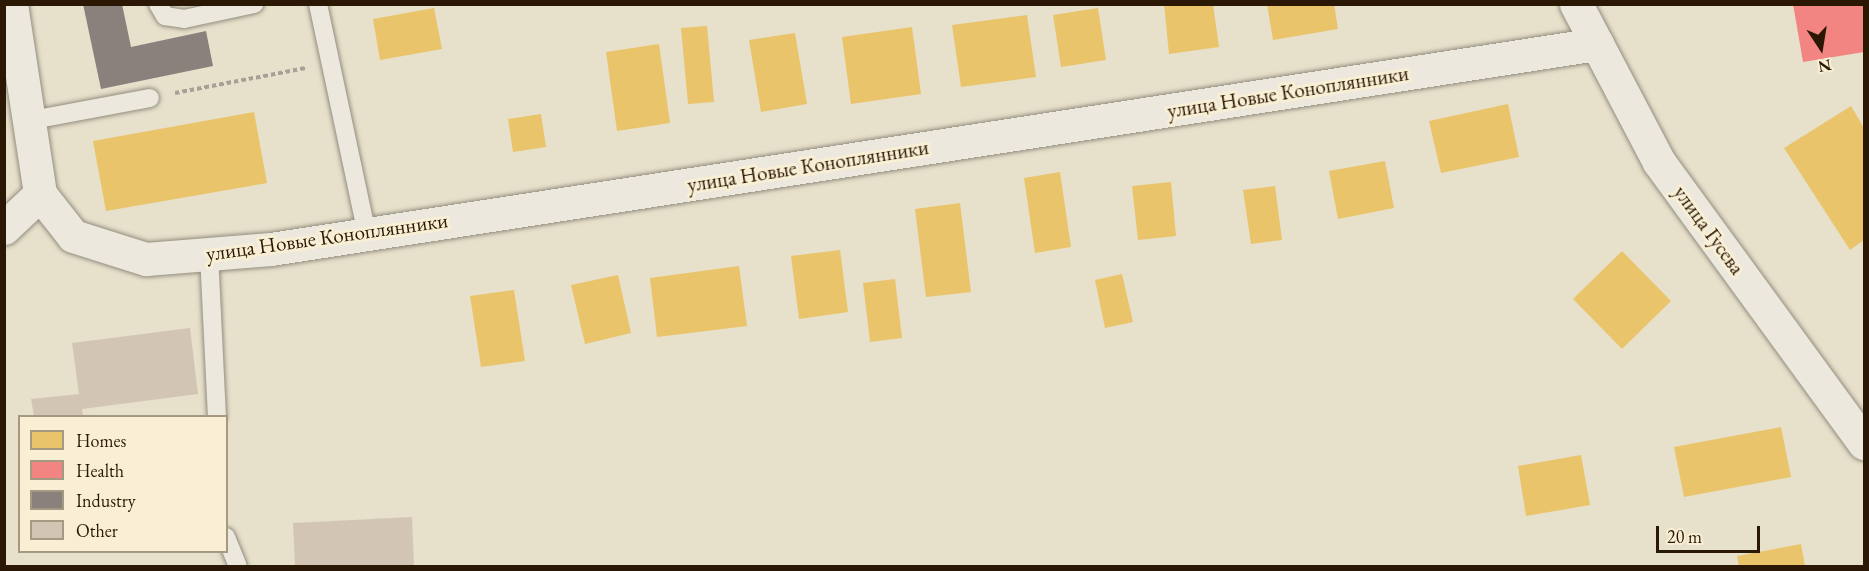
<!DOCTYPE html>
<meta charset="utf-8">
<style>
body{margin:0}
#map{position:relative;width:1869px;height:571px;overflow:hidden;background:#e7e0cb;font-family:"EB Garamond",serif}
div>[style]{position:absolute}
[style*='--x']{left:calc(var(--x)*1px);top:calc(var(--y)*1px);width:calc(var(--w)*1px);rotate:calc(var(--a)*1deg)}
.homes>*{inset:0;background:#e9c46a}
.health>*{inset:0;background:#f28482}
.industry>*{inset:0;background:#8a817c}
.building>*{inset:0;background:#d2c5b4}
.path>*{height:4px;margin-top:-2px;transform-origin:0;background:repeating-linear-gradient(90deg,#a6a096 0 4.5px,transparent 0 7.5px)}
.roads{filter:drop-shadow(0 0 2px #938d7f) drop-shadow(0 0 2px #938d7f)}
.service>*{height:18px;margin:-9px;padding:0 9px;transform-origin:9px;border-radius:9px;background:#ece8dd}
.minor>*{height:33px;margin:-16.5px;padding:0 16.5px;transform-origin:16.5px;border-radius:16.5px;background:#ece8dd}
.secondary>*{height:33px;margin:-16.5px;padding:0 16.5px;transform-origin:16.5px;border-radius:16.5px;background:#ece8dd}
span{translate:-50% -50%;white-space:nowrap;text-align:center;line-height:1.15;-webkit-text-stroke:6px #f8efd5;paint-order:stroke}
.street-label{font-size:21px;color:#2b1804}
.frame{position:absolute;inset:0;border:6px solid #2b1804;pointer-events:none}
.legend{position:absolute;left:18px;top:415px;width:210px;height:138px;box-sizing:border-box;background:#f8efd5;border:2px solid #a69981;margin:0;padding:8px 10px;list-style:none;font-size:18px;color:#2b1804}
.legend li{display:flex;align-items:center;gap:12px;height:30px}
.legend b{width:30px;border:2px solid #a69981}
.north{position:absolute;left:1791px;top:18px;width:60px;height:60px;-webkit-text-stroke:4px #f8efd5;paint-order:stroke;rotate:168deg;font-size:16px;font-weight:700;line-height:24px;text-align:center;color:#2b1804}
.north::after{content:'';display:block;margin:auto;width:21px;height:27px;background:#2b1804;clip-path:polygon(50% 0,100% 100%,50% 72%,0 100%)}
.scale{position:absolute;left:1656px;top:526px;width:104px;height:27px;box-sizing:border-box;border:3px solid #2b1804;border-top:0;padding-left:8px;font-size:18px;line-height:21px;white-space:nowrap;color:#2b1804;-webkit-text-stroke:4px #f8efd5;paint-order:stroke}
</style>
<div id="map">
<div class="homes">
<i style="clip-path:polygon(1164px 4px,1213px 4px,1219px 47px,1169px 54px)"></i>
<i style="clip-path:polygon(1267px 4px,1334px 4px,1338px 29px,1273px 40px)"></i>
<i style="clip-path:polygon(434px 8px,442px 49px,380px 60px,373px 19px)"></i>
<i style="clip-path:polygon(1098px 8px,1106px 60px,1061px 67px,1053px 15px)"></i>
<i style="clip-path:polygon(1027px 15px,1036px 77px,961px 87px,952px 25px)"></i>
<i style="clip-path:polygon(707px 26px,714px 102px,688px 104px,681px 28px)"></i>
<i style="clip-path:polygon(912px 27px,921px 94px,851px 104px,842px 37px)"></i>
<i style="clip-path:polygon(795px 33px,807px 104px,761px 112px,749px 40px)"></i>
<i style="clip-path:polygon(659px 44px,670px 123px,617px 131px,606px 52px)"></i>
<i style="clip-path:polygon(1508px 104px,1519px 157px,1441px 173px,1429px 121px)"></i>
<i style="clip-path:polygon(1851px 106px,1864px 128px,1864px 240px,1850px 250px,1784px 148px)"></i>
<i style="clip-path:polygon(254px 112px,267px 183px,106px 211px,93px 141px)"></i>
<i style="clip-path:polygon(541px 114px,546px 147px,513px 152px,508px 119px)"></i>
<i style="clip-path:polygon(1385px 161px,1394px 208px,1338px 219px,1329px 171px)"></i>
<i style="clip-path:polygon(1060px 172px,1071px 247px,1035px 253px,1024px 178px)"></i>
<i style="clip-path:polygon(1171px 182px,1176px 236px,1138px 240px,1132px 186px)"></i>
<i style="clip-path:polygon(1275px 186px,1282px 240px,1251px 244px,1243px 190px)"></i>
<i style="clip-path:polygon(960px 203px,971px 292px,926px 297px,915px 209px)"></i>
<i style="clip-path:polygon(840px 250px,848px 312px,799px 319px,791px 256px)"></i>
<i style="clip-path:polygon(1622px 251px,1671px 301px,1622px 349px,1573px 299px)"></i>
<i style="clip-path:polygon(739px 266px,747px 326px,657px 337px,650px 278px)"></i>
<i style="clip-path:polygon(1122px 274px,1133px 322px,1105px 328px,1095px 280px)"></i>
<i style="clip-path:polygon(618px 275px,631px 333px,585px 344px,571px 285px)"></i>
<i style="clip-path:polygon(895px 279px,902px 338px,870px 342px,863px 283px)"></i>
<i style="clip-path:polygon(514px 290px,525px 361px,481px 367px,470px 296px)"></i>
<i style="clip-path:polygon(1781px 427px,1791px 477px,1684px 497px,1674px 447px)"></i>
<i style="clip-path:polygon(1581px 455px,1590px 505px,1526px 516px,1518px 466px)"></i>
<i style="clip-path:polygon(1801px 544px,1805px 566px,1739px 566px,1737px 556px)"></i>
</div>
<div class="health">
<i style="clip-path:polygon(1793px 4px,1864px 4px,1864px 52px,1803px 62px)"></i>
</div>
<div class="industry">
<i style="clip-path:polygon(83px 4px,122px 4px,131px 47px,206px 31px,213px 66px,101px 89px)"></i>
</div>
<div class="building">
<i style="clip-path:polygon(190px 328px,198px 394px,82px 409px,83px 416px,34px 416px,31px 399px,79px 394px,72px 343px)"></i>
<i style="clip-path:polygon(412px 517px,414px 566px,295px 566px,293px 523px)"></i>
</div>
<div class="path">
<i style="--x:175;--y:93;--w:133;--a:-10.8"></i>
</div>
<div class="roads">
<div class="service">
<i style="--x:158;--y:4;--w:14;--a:60"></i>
<i style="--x:165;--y:16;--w:19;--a:9"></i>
<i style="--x:184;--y:19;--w:72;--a:-12.1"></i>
<i style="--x:318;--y:4;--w:235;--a:78"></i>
<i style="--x:27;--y:121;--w:125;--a:-10.6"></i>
<i style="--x:209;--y:254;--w:162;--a:87.2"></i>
<i style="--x:226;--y:537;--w:31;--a:68"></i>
</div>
<div class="minor">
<i style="--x:11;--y:4;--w:192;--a:81.3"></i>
<i style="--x:40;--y:194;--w:53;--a:51.8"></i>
<i style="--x:73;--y:236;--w:77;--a:17.5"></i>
<i style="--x:146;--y:259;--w:125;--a:-4.6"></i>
<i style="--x:271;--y:249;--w:1342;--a:-8.79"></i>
<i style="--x:4;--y:228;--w:50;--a:-43.4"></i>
</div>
<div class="secondary">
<i style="--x:1576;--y:4;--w:178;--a:62.3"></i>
<i style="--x:1659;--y:162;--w:348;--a:53.9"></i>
</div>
</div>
<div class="street-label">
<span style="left:1288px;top:92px;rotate:-9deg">улица Новые Коноплянники</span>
<span style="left:808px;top:166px;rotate:-9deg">улица Новые Коноплянники</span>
<span style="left:1709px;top:230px;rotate:54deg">улица Гусева</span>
<span style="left:327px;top:237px;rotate:-8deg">улица Новые Коноплянники</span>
</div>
<div class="frame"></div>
<ul class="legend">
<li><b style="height:16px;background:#e9c46a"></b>Homes</li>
<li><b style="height:16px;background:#f28482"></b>Health</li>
<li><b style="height:16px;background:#8a817c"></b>Industry</li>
<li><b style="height:16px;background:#d2c5b4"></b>Other</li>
</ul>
<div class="north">N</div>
<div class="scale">20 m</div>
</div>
